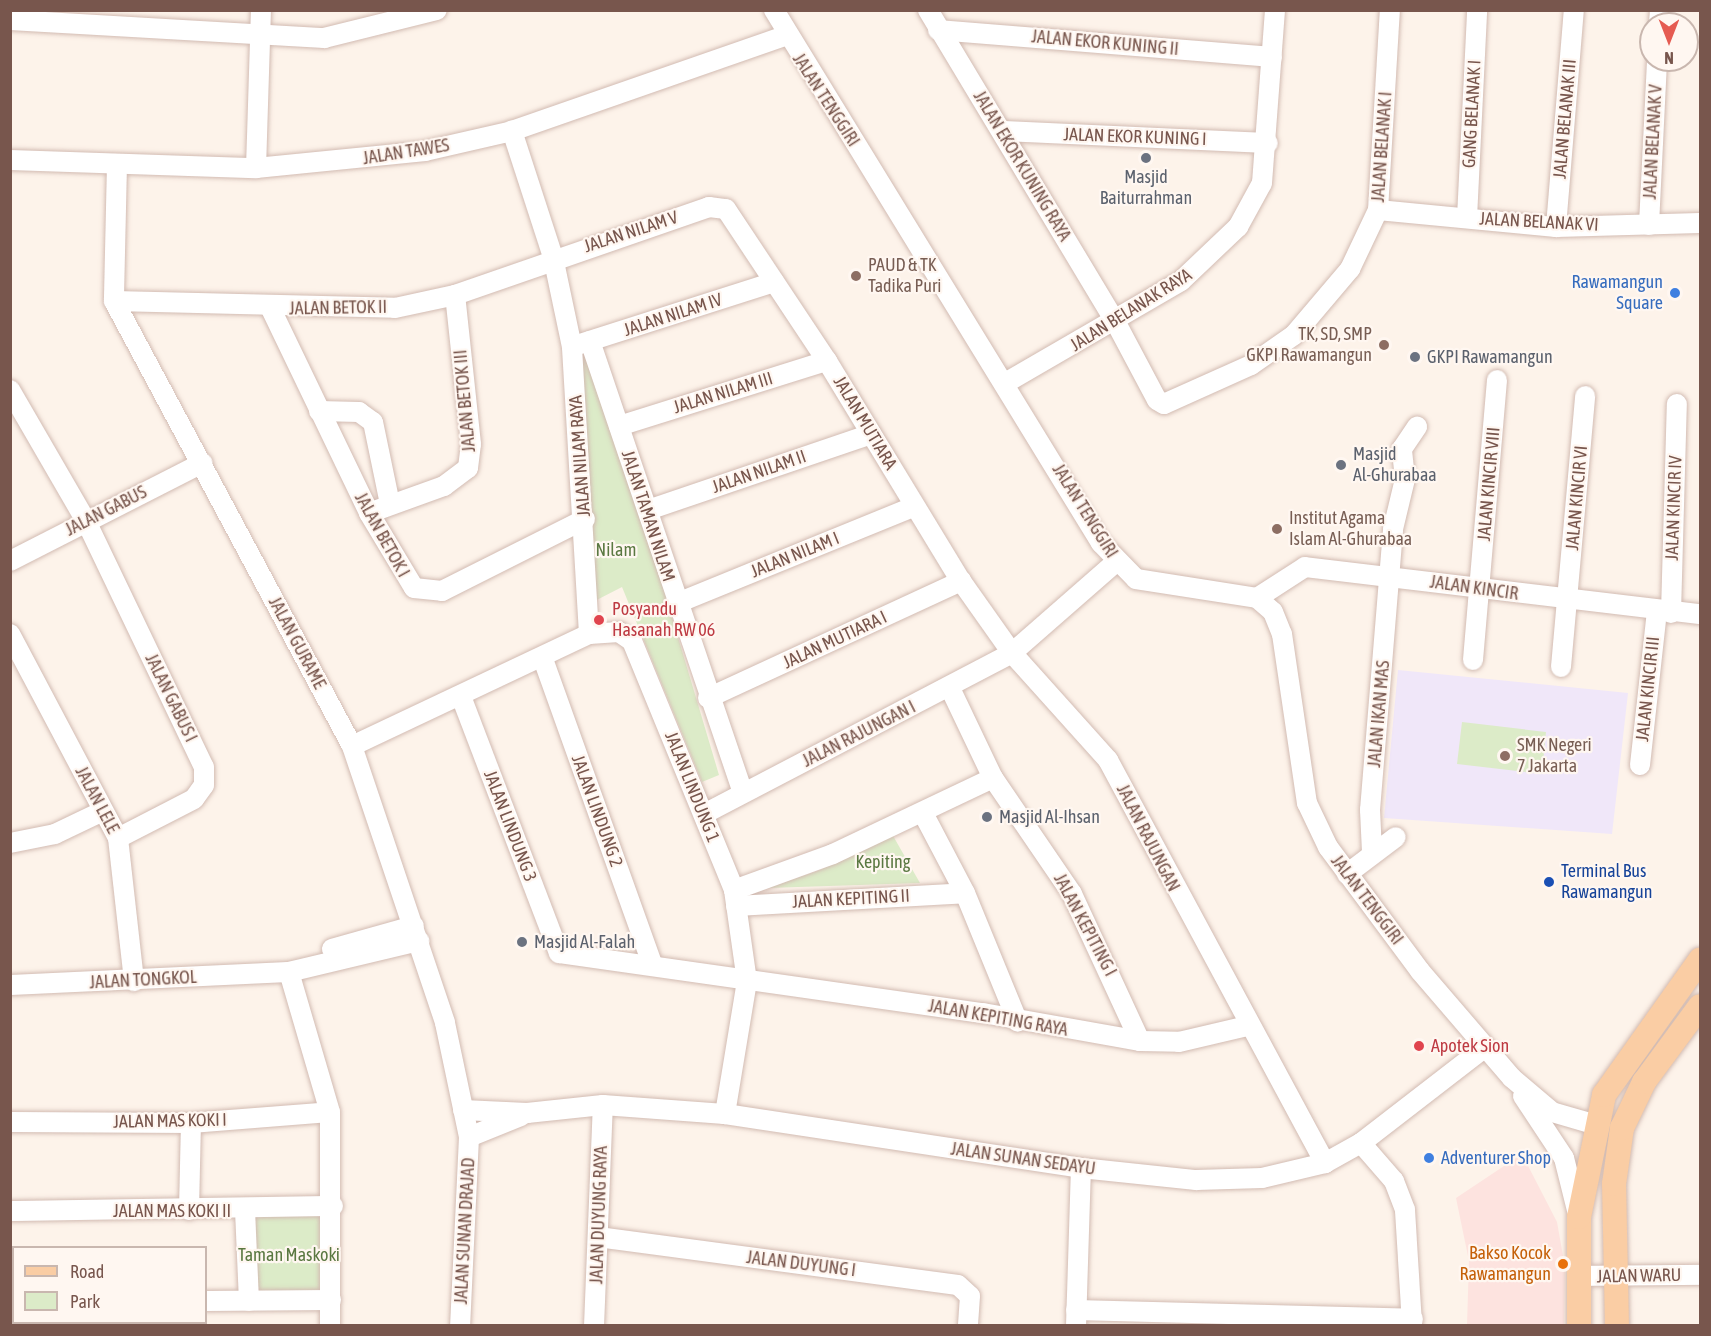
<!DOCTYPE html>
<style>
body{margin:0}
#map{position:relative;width:1711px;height:1336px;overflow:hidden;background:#fdf3ea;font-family:"Asap Condensed",sans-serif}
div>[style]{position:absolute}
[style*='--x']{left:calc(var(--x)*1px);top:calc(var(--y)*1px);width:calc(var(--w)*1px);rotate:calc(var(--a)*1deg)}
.commercial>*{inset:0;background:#fde3df}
.education>*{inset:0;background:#f0e7f9}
.green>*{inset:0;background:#dcebc8}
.roads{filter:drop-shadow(0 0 2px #d2bbb2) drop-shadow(0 0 2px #d2bbb2)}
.minor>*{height:20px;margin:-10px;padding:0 10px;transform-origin:10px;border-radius:10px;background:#fff}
.major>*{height:24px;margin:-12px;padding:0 12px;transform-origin:12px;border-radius:12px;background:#facda4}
.dots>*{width:16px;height:16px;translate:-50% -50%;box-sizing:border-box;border:3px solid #fff7f1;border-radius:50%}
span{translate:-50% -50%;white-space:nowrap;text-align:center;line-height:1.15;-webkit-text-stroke:4.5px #fff7f1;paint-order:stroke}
.street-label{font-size:18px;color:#78564d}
.worship-label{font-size:18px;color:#5b616d}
.left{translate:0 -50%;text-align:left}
.education-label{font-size:18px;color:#785e54}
.right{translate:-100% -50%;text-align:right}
.shop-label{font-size:18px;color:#366cbe}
.park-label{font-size:18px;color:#5a7841}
.health-label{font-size:18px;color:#be3a42}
.transit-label{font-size:18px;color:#164399}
.food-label{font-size:18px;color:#c56008}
.frame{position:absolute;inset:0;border:12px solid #78564d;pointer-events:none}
.legend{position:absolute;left:12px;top:1246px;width:195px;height:78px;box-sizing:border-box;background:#fff7f1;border:2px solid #c9b7af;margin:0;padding:8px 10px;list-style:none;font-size:18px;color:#78564d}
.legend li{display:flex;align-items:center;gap:12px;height:30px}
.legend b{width:30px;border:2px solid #c9b7af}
.north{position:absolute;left:1639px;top:12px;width:60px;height:60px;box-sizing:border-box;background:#fff7f1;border:2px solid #c9b7af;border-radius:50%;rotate:180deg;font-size:16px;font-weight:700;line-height:24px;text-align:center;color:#78564d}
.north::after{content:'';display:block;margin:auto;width:21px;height:27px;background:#e55b51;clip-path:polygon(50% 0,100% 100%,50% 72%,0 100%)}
</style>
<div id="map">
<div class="commercial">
<i style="clip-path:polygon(1522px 1154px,1557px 1222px,1565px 1267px,1564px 1325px,1467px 1325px,1469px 1261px,1456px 1198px)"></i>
</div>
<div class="education">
<i style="clip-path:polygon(1398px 670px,1628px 693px,1612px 834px,1384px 818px)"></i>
</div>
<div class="green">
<i style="clip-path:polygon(592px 348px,719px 775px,702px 782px,622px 587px,583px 607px,577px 354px)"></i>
<i style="clip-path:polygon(1462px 722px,1546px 732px,1542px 774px,1457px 764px)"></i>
<i style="clip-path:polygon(892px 834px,920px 883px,768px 888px,820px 870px)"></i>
<i style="clip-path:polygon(328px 1211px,327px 1296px,253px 1297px,250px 1214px)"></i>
</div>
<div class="roads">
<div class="minor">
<i style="--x:774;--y:10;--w:625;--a:58.47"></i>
<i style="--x:1101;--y:543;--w:50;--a:45.8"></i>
<i style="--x:1136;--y:579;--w:122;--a:8.9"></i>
<i style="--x:1257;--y:598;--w:21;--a:41"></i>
<i style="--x:1273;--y:612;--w:24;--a:68"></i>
<i style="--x:1282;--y:634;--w:171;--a:81.6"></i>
<i style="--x:1307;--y:803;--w:49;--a:64.5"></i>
<i style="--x:1328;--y:847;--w:154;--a:53.4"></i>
<i style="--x:1420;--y:971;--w:141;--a:49.3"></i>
<i style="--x:1512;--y:1078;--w:52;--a:40.4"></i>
<i style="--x:1552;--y:1112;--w:47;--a:16.1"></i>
<i style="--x:928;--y:10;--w:363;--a:59"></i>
<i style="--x:1115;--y:321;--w:89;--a:62"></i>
<i style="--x:1157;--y:400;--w:8;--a:30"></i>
<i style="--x:1164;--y:404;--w:95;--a:-24.1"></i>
<i style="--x:1251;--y:365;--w:52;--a:-34.9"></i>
<i style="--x:1294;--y:335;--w:87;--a:-49.7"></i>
<i style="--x:1350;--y:269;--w:65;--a:-64.6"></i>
<i style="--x:1378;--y:210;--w:200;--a:-86.6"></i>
<i style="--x:10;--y:20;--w:315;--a:3.3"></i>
<i style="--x:324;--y:38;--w:116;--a:-13.9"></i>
<i style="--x:1659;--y:24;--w:14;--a:-86"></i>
<i style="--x:938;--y:30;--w:335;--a:4.6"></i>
<i style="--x:1003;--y:131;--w:265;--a:2.6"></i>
<i style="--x:10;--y:160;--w:246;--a:1.9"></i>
<i style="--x:256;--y:168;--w:170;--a:-5.7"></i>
<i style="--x:425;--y:151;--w:89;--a:-12.9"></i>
<i style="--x:512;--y:131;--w:289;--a:-19.2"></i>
<i style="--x:117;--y:164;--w:137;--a:91.3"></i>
<i style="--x:114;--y:301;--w:505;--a:61.86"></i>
<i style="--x:352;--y:746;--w:292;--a:71.4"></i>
<i style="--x:445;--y:1023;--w:116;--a:78.1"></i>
<i style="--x:469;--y:1137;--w:189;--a:92.7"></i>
<i style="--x:256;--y:168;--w:158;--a:-88.2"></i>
<i style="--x:1378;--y:210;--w:179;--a:5.5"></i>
<i style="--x:1556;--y:227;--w:144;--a:-1.6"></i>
<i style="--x:1467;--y:218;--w:208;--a:-87.2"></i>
<i style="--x:1649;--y:225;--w:165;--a:-87.2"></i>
<i style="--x:1556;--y:227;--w:218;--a:-85.3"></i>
<i style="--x:114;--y:301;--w:281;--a:1.4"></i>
<i style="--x:395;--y:308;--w:61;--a:-12.2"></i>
<i style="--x:455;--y:295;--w:269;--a:-19.1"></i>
<i style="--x:709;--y:207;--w:17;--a:7"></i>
<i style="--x:726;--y:209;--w:182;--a:56.4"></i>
<i style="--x:827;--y:361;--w:258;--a:58.7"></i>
<i style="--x:961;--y:581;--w:88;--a:54.7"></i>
<i style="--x:1012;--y:653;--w:144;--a:48.1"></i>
<i style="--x:1108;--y:760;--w:458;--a:61.7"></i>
<i style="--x:271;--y:309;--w:226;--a:64.3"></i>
<i style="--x:369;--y:513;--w:87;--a:59"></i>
<i style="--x:414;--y:588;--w:28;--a:6"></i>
<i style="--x:442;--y:591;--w:160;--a:-26.7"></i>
<i style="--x:590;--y:341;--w:477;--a:71.3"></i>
<i style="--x:580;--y:344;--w:204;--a:-17.7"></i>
<i style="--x:1007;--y:382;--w:201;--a:-30.1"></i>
<i style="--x:1181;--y:281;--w:79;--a:-43.5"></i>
<i style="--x:1238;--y:227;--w:50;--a:-61.4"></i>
<i style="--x:1262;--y:183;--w:173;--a:-85.7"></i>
<i style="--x:10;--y:390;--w:151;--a:59.9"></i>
<i style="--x:86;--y:521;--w:273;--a:64.4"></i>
<i style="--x:204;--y:767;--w:18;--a:90"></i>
<i style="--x:204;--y:785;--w:17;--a:126"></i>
<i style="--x:194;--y:799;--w:85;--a:152.8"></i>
<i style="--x:319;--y:411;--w:40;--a:1.4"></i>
<i style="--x:359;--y:412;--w:17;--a:36"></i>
<i style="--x:373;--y:422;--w:84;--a:78.3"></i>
<i style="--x:619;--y:426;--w:218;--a:-17.4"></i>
<i style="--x:648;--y:510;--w:236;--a:-18.8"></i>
<i style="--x:369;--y:513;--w:80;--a:-19.8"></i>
<i style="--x:444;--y:486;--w:30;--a:-37"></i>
<i style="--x:468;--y:468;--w:24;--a:-83"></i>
<i style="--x:471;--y:444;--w:150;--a:-96.1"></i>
<i style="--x:10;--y:561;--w:216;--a:-27"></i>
<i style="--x:1257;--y:598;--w:57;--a:-32.9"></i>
<i style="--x:1305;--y:567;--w:398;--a:6.8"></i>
<i style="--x:675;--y:604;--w:259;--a:-22.2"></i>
<i style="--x:1671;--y:613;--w:209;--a:-88.4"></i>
<i style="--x:10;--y:634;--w:231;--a:62.1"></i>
<i style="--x:118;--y:838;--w:144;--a:83.6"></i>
<i style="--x:589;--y:634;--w:30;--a:-4"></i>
<i style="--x:619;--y:632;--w:16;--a:35"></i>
<i style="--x:632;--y:641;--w:269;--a:67.7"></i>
<i style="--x:734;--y:890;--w:92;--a:81.9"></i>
<i style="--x:747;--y:981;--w:135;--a:99.4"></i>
<i style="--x:543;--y:659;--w:324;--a:70.3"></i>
<i style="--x:1473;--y:660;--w:281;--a:-85.1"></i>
<i style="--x:1561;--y:667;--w:272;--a:-84.9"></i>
<i style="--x:950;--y:688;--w:100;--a:64.5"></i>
<i style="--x:993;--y:778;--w:140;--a:55.7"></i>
<i style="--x:1072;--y:894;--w:162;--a:65.2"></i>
<i style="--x:708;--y:698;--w:279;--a:-24.8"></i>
<i style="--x:462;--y:699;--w:272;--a:69.1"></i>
<i style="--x:559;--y:953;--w:428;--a:8.1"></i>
<i style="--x:983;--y:1013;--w:159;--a:10.1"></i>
<i style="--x:1140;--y:1041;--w:39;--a:1"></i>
<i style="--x:1179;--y:1042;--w:70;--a:-13.2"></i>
<i style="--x:352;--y:746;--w:262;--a:-25.3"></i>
<i style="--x:589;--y:634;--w:288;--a:-93.4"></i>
<i style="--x:572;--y:347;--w:92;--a:-101.9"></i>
<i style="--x:553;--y:257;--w:133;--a:-108"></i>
<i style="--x:1640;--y:765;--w:154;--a:-83.7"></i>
<i style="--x:704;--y:814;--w:348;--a:-27.6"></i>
<i style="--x:1012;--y:653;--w:138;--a:-41.2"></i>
<i style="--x:924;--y:815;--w:88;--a:62.3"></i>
<i style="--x:965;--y:893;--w:139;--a:67.7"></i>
<i style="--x:10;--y:843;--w:46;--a:-11.3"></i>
<i style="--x:55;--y:834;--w:53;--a:-25.6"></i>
<i style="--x:1372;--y:852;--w:42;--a:-92.7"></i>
<i style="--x:1370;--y:810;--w:282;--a:-85.3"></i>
<i style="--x:1393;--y:529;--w:51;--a:-76.5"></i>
<i style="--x:1405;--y:479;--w:30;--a:-96"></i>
<i style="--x:1402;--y:449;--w:27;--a:-56"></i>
<i style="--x:1347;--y:874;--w:61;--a:-37.1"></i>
<i style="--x:734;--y:890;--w:105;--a:-20"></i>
<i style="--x:833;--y:854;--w:177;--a:-25.4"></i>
<i style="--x:736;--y:906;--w:229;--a:-3.2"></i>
<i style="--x:332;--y:949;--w:85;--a:-15.7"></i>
<i style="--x:289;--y:972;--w:146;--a:73.7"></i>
<i style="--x:330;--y:1112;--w:214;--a:90"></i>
<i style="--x:10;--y:985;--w:279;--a:-2.7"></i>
<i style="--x:289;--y:972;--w:134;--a:-13.4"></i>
<i style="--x:1523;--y:1096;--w:74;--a:56.5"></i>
<i style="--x:1564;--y:1158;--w:58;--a:76"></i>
<i style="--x:463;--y:1110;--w:64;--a:2.7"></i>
<i style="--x:527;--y:1113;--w:76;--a:-6"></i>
<i style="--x:603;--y:1105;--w:122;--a:4.2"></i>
<i style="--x:725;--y:1114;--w:360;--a:8.6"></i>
<i style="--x:1081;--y:1168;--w:116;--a:6"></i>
<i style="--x:1196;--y:1180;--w:66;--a:-1.7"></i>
<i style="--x:1262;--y:1178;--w:65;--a:-13.4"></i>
<i style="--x:1325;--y:1163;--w:41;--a:-29.1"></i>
<i style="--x:1361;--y:1143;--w:155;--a:-37.7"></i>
<i style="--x:10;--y:1122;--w:181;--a:0.3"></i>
<i style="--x:191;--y:1123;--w:139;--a:-4.5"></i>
<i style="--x:469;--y:1137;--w:56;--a:-22"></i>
<i style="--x:1361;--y:1143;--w:50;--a:49"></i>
<i style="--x:1394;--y:1181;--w:31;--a:69"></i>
<i style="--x:1405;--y:1210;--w:116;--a:86.5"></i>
<i style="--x:189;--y:1210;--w:87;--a:-88.7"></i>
<i style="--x:245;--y:1210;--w:91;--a:87.5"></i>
<i style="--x:10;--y:1211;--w:323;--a:-0.9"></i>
<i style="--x:598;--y:1237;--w:363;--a:7.6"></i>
<i style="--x:958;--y:1285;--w:16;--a:43"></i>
<i style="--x:970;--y:1296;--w:30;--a:94"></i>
<i style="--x:1578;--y:1276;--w:122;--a:-0.5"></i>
<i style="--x:206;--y:1301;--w:125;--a:-0.5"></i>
<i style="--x:10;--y:1302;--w:4;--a:0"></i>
<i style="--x:1076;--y:1310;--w:337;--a:1.5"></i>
<i style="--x:594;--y:1326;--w:221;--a:-87.7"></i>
<i style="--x:1076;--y:1326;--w:158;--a:-88.2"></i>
</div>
<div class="major">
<i style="--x:1579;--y:1326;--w:109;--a:-90"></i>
<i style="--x:1579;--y:1217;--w:125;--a:-78.4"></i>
<i style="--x:1604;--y:1095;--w:166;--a:-54.6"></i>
<i style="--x:1617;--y:1326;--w:142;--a:-91.2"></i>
<i style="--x:1614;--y:1184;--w:57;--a:-81.9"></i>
<i style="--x:1622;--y:1128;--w:51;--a:-64.4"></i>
<i style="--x:1644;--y:1082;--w:94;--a:-53.6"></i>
</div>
</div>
<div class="dots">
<i style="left:1146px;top:158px;background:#6b7280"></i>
<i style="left:856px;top:276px;background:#8d6e63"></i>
<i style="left:1675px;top:293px;background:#3f7fe0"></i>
<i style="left:1384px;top:345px;background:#8d6e63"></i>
<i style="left:1415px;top:357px;background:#6b7280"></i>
<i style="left:1341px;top:465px;background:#6b7280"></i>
<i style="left:1277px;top:529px;background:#8d6e63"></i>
<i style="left:599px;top:620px;background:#e0444e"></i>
<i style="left:1505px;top:756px;background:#8d6e63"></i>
<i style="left:987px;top:817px;background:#6b7280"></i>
<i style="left:1549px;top:882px;background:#1a4fb4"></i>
<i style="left:522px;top:942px;background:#6b7280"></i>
<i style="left:1419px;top:1046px;background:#e0444e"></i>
<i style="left:1429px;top:1158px;background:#3f7fe0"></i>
<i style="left:1563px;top:1264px;background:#e8710a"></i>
</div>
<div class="street-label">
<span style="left:1105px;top:43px;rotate:5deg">JALAN EKOR KUNING II</span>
<span style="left:826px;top:100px;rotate:57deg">JALAN TENGGIRI</span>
<span style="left:1472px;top:114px;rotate:-87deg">GANG BELANAK I</span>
<span style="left:1565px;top:119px;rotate:-85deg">JALAN BELANAK III</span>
<span style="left:1135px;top:137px;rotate:2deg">JALAN EKOR KUNING I</span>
<span style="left:1653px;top:142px;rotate:-87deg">JALAN BELANAK V</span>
<span style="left:1382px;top:147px;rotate:-86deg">JALAN BELANAK I</span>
<span style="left:406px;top:152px;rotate:-9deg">JALAN TAWES</span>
<span style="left:1022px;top:166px;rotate:59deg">JALAN EKOR KUNING RAYA</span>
<span style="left:1539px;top:222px;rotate:3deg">JALAN BELANAK VI</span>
<span style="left:631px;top:232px;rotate:-18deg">JALAN NILAM V</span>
<span style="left:338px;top:308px;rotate:-1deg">JALAN BETOK II</span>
<span style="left:1131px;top:310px;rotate:-32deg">JALAN BELANAK RAYA</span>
<span style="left:673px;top:315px;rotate:-18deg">JALAN NILAM IV</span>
<span style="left:723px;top:393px;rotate:-17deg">JALAN NILAM III</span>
<span style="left:465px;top:401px;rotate:-95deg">JALAN BETOK III</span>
<span style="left:865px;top:423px;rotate:59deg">JALAN MUTIARA</span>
<span style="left:580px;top:456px;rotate:-94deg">JALAN NILAM RAYA</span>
<span style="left:759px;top:472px;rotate:-19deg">JALAN NILAM II</span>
<span style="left:1489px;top:484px;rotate:-85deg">JALAN KINCIR VIII</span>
<span style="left:1577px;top:498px;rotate:-85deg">JALAN KINCIR VI</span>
<span style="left:1674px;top:508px;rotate:-88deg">JALAN KINCIR IV</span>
<span style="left:106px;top:511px;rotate:-27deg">JALAN GABUS</span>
<span style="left:1085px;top:511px;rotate:58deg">JALAN TENGGIRI</span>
<span style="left:648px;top:516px;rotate:72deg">JALAN TAMAN NILAM</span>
<span style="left:382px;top:535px;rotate:61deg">JALAN BETOK I</span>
<span style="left:795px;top:555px;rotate:-22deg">JALAN NILAM I</span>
<span style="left:1474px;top:588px;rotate:8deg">JALAN KINCIR</span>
<span style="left:835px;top:640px;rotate:-25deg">JALAN MUTIARA I</span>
<span style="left:297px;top:643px;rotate:62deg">JALAN GURAME</span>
<span style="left:1648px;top:689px;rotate:-84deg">JALAN KINCIR III</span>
<span style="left:171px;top:698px;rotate:64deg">JALAN GABUS I</span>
<span style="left:1379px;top:714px;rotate:-85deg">JALAN IKAN MAS</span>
<span style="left:859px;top:734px;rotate:-27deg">JALAN RAJUNGAN I</span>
<span style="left:692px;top:787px;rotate:68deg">JALAN LINDUNG 1</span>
<span style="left:97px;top:800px;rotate:62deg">JALAN LELE</span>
<span style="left:597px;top:811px;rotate:70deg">JALAN LINDUNG 2</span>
<span style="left:510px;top:826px;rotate:69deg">JALAN LINDUNG 3</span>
<span style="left:1148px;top:838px;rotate:63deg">JALAN RAJUNGAN</span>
<span style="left:851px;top:899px;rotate:-3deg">JALAN KEPITING II</span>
<span style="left:1367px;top:900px;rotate:53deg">JALAN TENGGIRI</span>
<span style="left:1085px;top:925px;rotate:62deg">JALAN KEPITING I</span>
<span style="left:143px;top:980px;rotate:-3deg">JALAN TONGKOL</span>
<span style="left:998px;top:1018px;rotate:10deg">JALAN KEPITING RAYA</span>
<span style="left:170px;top:1121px;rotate:-1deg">JALAN MAS KOKI I</span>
<span style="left:1023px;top:1159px;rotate:8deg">JALAN SUNAN SEDAYU</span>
<span style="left:172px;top:1211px">JALAN MAS KOKI II</span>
<span style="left:599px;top:1215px;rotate:-88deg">JALAN DUYUNG RAYA</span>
<span style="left:465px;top:1231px;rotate:-87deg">JALAN SUNAN DRAJAD</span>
<span style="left:801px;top:1264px;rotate:7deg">JALAN DUYUNG I</span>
<span style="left:1639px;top:1276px;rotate:-1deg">JALAN WARU</span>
</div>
<div class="worship-label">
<span style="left:1146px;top:188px">Masjid<br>Baiturrahman</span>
<span class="left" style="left:1427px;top:357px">GKPI Rawamangun</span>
<span class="left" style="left:1353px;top:465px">Masjid<br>Al-Ghurabaa</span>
<span class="left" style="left:999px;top:817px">Masjid Al-Ihsan</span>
<span class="left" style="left:534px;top:942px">Masjid Al-Falah</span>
</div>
<div class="education-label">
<span class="left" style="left:868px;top:276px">PAUD &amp; TK<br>Tadika Puri</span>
<span class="right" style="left:1372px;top:345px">TK, SD, SMP<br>GKPI Rawamangun</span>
<span class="left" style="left:1289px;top:529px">Institut Agama<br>Islam Al-Ghurabaa</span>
<span class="left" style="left:1517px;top:756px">SMK Negeri<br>7 Jakarta</span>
</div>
<div class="shop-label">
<span class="right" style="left:1663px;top:293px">Rawamangun<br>Square</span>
<span class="left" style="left:1441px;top:1158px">Adventurer Shop</span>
</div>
<div class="park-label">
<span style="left:616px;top:550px">Nilam</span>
<span style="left:883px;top:862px">Kepiting</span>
<span style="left:289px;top:1255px">Taman Maskoki</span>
</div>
<div class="health-label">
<span class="left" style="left:612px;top:620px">Posyandu<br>Hasanah RW 06</span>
<span class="left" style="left:1431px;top:1046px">Apotek Sion</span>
</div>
<div class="transit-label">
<span class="left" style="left:1561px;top:882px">Terminal Bus<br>Rawamangun</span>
</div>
<div class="food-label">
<span class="right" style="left:1551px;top:1264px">Bakso Kocok<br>Rawamangun</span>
</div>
<div class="frame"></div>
<ul class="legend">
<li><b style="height:8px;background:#facda4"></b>Road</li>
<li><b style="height:16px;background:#dcebc8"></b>Park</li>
</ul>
<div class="north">N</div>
</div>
